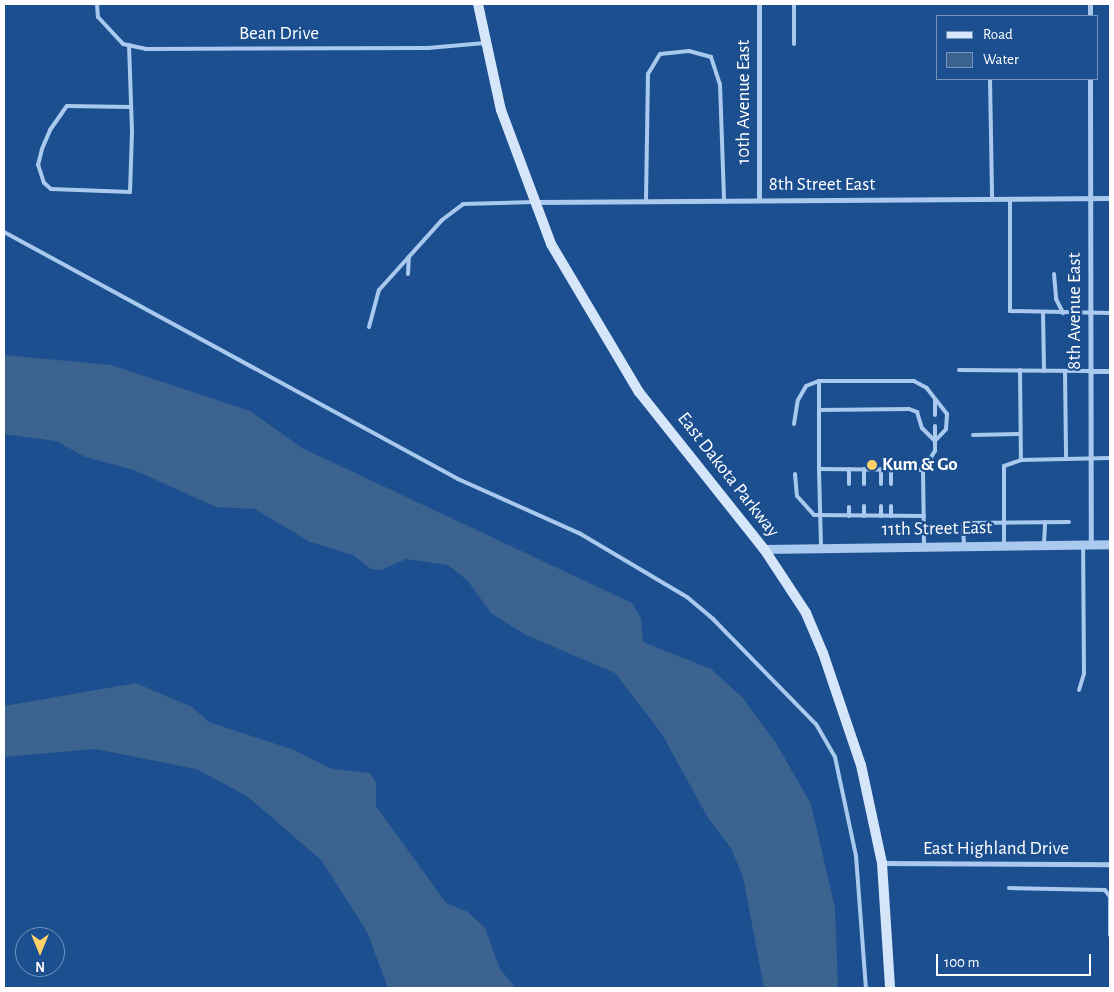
<!DOCTYPE html>
<style>
body{margin:0}
#map{position:relative;width:1114px;height:992px;overflow:hidden;background:#1b4f8f;font-family:"Alegreya Sans",sans-serif}
div>[style]{position:absolute}
[style*='--x']{left:calc(var(--x)*1px);top:calc(var(--y)*1px);width:calc(var(--w)*1px);rotate:calc(var(--a)*1deg)}
.water>*{inset:0;background:#3c6290}
.service>*{height:4px;margin:-2px;padding:0 2px;transform-origin:2px;border-radius:2px;background:#a9c9ee}
.minor>*{height:5px;margin:-2.5px;padding:0 2.5px;transform-origin:2.5px;border-radius:2.5px;background:#a9c9ee}
.tertiary>*{height:9px;margin:-4.5px;padding:0 4.5px;transform-origin:4.5px;border-radius:4.5px;background:#a9c9ee}
.secondary>*{height:10px;margin:-5px;padding:0 5px;transform-origin:5px;border-radius:5px;background:#d6e6fa}
.dots>*{width:14px;height:14px;translate:-50% -50%;box-sizing:border-box;border:2px solid #1b4f8f;border-radius:50%}
span{translate:-50% -50%;white-space:nowrap;text-align:center;line-height:1.15;-webkit-text-stroke:4.5px #1b4f8f;paint-order:stroke}
.street-label{font-size:19px;color:#fff}
.poi-label{font-size:19px;color:#fff;font-weight:700}
.left{translate:0 -50%;text-align:left}
.frame{position:absolute;inset:0;border:5px solid #fff;pointer-events:none}
.legend{position:absolute;left:936px;top:15px;width:162px;height:65px;box-sizing:border-box;background:#1b4f8f;border:1px solid #7695bc;margin:0;padding:6px 9px;list-style:none;font-size:15px;color:#fff}
.legend li{display:flex;align-items:center;gap:10px;height:25px}
.legend b{width:25px;border:1px solid #7695bc}
.north{position:absolute;left:15px;top:927px;width:50px;height:50px;box-sizing:border-box;background:#1b4f8f;border:1px solid #7695bc;border-radius:50%;rotate:180deg;font-size:14px;font-weight:700;line-height:20px;text-align:center;color:#fff}
.north::after{content:'';display:block;margin:auto;width:18px;height:22px;background:#ffd166;clip-path:polygon(50% 0,100% 100%,50% 72%,0 100%)}
.scale{position:absolute;left:936px;top:954px;width:155px;height:22px;box-sizing:border-box;border:2px solid #fff;border-top:0;padding-left:6px;font-size:15px;line-height:18px;white-space:nowrap;color:#fff;-webkit-text-stroke:4px #1b4f8f;paint-order:stroke}
</style>
<div id="map">
<div class="water">
<i style="clip-path:polygon(4px 355px,111px 365px,250px 411px,302px 448px,632px 603px,641px 618px,643px 642px,711px 669px,742px 697px,776px 743px,811px 804px,835px 908px,838px 988px,764px 988px,743px 877px,731px 848px,708px 818px,662px 734px,615px 673px,526px 635px,491px 613px,468px 581px,448px 565px,406px 559px,381px 570px,371px 569px,353px 555px,310px 542px,255px 509px,216px 507px,134px 470px,85px 457px,56px 441px,4px 434px)"></i>
<i style="clip-path:polygon(136px 683px,192px 707px,209px 722px,294px 750px,332px 769px,370px 773px,376px 783px,376px 806px,446px 903px,468px 912px,485px 928px,500px 969px,516px 988px,388px 988px,367px 932px,322px 861px,247px 796px,196px 769px,95px 749px,4px 757px,4px 706px)"></i>
</div>
<div class="service">
<i style="--x:97;--y:4;--w:13;--a:86"></i>
<i style="--x:98;--y:17;--w:37;--a:47"></i>
<i style="--x:123;--y:44;--w:24;--a:12"></i>
<i style="--x:146;--y:49;--w:282;--a:-0.2"></i>
<i style="--x:428;--y:48;--w:57;--a:-5"></i>
<i style="--x:794;--y:4;--w:40;--a:90"></i>
<i style="--x:129;--y:45;--w:87;--a:88"></i>
<i style="--x:132;--y:132;--w:60;--a:91.9"></i>
<i style="--x:130;--y:192;--w:79;--a:-177.8"></i>
<i style="--x:51;--y:189;--w:9;--a:-139"></i>
<i style="--x:44;--y:183;--w:19;--a:-108"></i>
<i style="--x:38;--y:165;--w:16;--a:-76"></i>
<i style="--x:42;--y:149;--w:21;--a:-67"></i>
<i style="--x:50;--y:130;--w:29;--a:-55"></i>
<i style="--x:67;--y:106;--w:64;--a:0.9"></i>
<i style="--x:990;--y:79;--w:120;--a:89"></i>
<i style="--x:1010;--y:199;--w:112;--a:90"></i>
<i style="--x:1010;--y:311;--w:100;--a:1.1"></i>
<i style="--x:646;--y:201;--w:127;--a:-89.1"></i>
<i style="--x:648;--y:74;--w:23;--a:-59"></i>
<i style="--x:660;--y:54;--w:29;--a:-6"></i>
<i style="--x:689;--y:51;--w:23;--a:15"></i>
<i style="--x:711;--y:57;--w:28;--a:72"></i>
<i style="--x:720;--y:84;--w:116;--a:88"></i>
<i style="--x:4;--y:232;--w:517;--a:28.55"></i>
<i style="--x:458;--y:479;--w:133;--a:24.1"></i>
<i style="--x:579;--y:533;--w:126;--a:30.7"></i>
<i style="--x:687;--y:597;--w:34;--a:40"></i>
<i style="--x:713;--y:619;--w:147;--a:45.6"></i>
<i style="--x:816;--y:724;--w:38;--a:60"></i>
<i style="--x:835;--y:757;--w:101;--a:78"></i>
<i style="--x:856;--y:856;--w:132;--a:85.7"></i>
<i style="--x:408;--y:274;--w:17;--a:-87"></i>
<i style="--x:1054;--y:274;--w:25;--a:85"></i>
<i style="--x:1056;--y:299;--w:16;--a:63"></i>
<i style="--x:1043;--y:312;--w:59;--a:89"></i>
<i style="--x:369;--y:327;--w:38;--a:-75"></i>
<i style="--x:379;--y:290;--w:94;--a:-48"></i>
<i style="--x:442;--y:220;--w:26;--a:-37"></i>
<i style="--x:463;--y:204;--w:71;--a:-1.6"></i>
<i style="--x:959;--y:370;--w:132;--a:0.4"></i>
<i style="--x:1020;--y:370;--w:90;--a:89.4"></i>
<i style="--x:1065;--y:371;--w:88;--a:89.3"></i>
<i style="--x:935;--y:400;--w:15;--a:90"></i>
<i style="--x:819;--y:410;--w:90;--a:-0.6"></i>
<i style="--x:909;--y:409;--w:9;--a:21"></i>
<i style="--x:917;--y:412;--w:17;--a:73"></i>
<i style="--x:922;--y:428;--w:18;--a:45"></i>
<i style="--x:935;--y:441;--w:16;--a:-47"></i>
<i style="--x:946;--y:429;--w:15;--a:-86"></i>
<i style="--x:947;--y:414;--w:33;--a:-128"></i>
<i style="--x:927;--y:388;--w:15;--a:-152"></i>
<i style="--x:914;--y:381;--w:95;--a:180"></i>
<i style="--x:819;--y:381;--w:88;--a:90"></i>
<i style="--x:794;--y:424;--w:24;--a:-81"></i>
<i style="--x:798;--y:400;--w:16;--a:-60"></i>
<i style="--x:806;--y:386;--w:14;--a:-21"></i>
<i style="--x:973;--y:435;--w:47;--a:-1.2"></i>
<i style="--x:864;--y:469;--w:15;--a:90"></i>
<i style="--x:881;--y:469;--w:15;--a:90"></i>
<i style="--x:891;--y:469;--w:15;--a:90"></i>
<i style="--x:923;--y:470;--w:22;--a:-58"></i>
<i style="--x:935;--y:451;--w:25;--a:-90"></i>
<i style="--x:795;--y:474;--w:22;--a:85"></i>
<i style="--x:797;--y:496;--w:25;--a:48"></i>
<i style="--x:814;--y:515;--w:110;--a:0.5"></i>
<i style="--x:849;--y:484;--w:15;--a:-90"></i>
<i style="--x:864;--y:506;--w:10;--a:90"></i>
<i style="--x:881;--y:506;--w:10;--a:90"></i>
<i style="--x:891;--y:506;--w:10;--a:90"></i>
<i style="--x:849;--y:516;--w:9;--a:-90"></i>
<i style="--x:1004;--y:544;--w:78;--a:-90"></i>
<i style="--x:1004;--y:466;--w:18;--a:-19"></i>
<i style="--x:1021;--y:460;--w:89;--a:-1.3"></i>
<i style="--x:1044;--y:544;--w:22;--a:-87"></i>
<i style="--x:964;--y:545;--w:22;--a:-93"></i>
<i style="--x:963;--y:523;--w:106;--a:-0.5"></i>
<i style="--x:821;--y:546;--w:77;--a:-91.5"></i>
<i style="--x:819;--y:469;--w:104;--a:0.6"></i>
<i style="--x:923;--y:470;--w:75;--a:89.2"></i>
<i style="--x:1079;--y:690;--w:17;--a:-73"></i>
<i style="--x:1084;--y:674;--w:130;--a:-90.4"></i>
<i style="--x:1009;--y:888;--w:96;--a:1.2"></i>
<i style="--x:1105;--y:890;--w:9;--a:54"></i>
<i style="--x:1110;--y:897;--w:38;--a:90"></i>
</div>
<div class="minor">
<i style="--x:759;--y:4;--w:196;--a:90"></i>
<i style="--x:1090;--y:16;--w:12;--a:-90"></i>
<i style="--x:1090;--y:79;--w:465;--a:89.9"></i>
<i style="--x:535;--y:202;--w:575;--a:-0.4"></i>
<i style="--x:1091;--y:371;--w:19;--a:0"></i>
<i style="--x:882;--y:863;--w:228;--a:0.3"></i>
</div>
<div class="tertiary">
<i style="--x:764;--y:549;--w:346;--a:-0.8"></i>
</div>
<div class="secondary">
<i style="--x:478;--y:4;--w:108;--a:77.8"></i>
<i style="--x:501;--y:110;--w:143;--a:69.5"></i>
<i style="--x:551;--y:244;--w:172;--a:59.3"></i>
<i style="--x:639;--y:392;--w:201;--a:51.5"></i>
<i style="--x:764;--y:549;--w:77;--a:56.7"></i>
<i style="--x:806;--y:613;--w:43;--a:67"></i>
<i style="--x:823;--y:653;--w:118;--a:71.3"></i>
<i style="--x:861;--y:765;--w:100;--a:77.9"></i>
<i style="--x:882;--y:863;--w:125;--a:86.3"></i>
</div>
<div class="dots">
<i style="left:872px;top:465px;background:#ffd166"></i>
</div>
<div class="street-label">
<span style="left:279px;top:34px">Bean Drive</span>
<span style="left:744px;top:102px;rotate:-90deg">10th Avenue East</span>
<span style="left:822px;top:185px">8th Street East</span>
<span style="left:1075px;top:311px;rotate:-90deg">8th Avenue East</span>
<span style="left:728px;top:475px;rotate:52deg">East Dakota Parkway</span>
<span style="left:937px;top:529px;rotate:-1deg">11th Street East</span>
<span style="left:996px;top:849px">East Highland Drive</span>
</div>
<div class="poi-label">
<span class="left" style="left:882px;top:465px">Kum &amp; Go</span>
</div>
<div class="frame"></div>
<ul class="legend">
<li><b style="height:6px;background:#d6e6fa"></b>Road</li>
<li><b style="height:14px;background:#3c6290"></b>Water</li>
</ul>
<div class="north">N</div>
<div class="scale">100 m</div>
</div>
